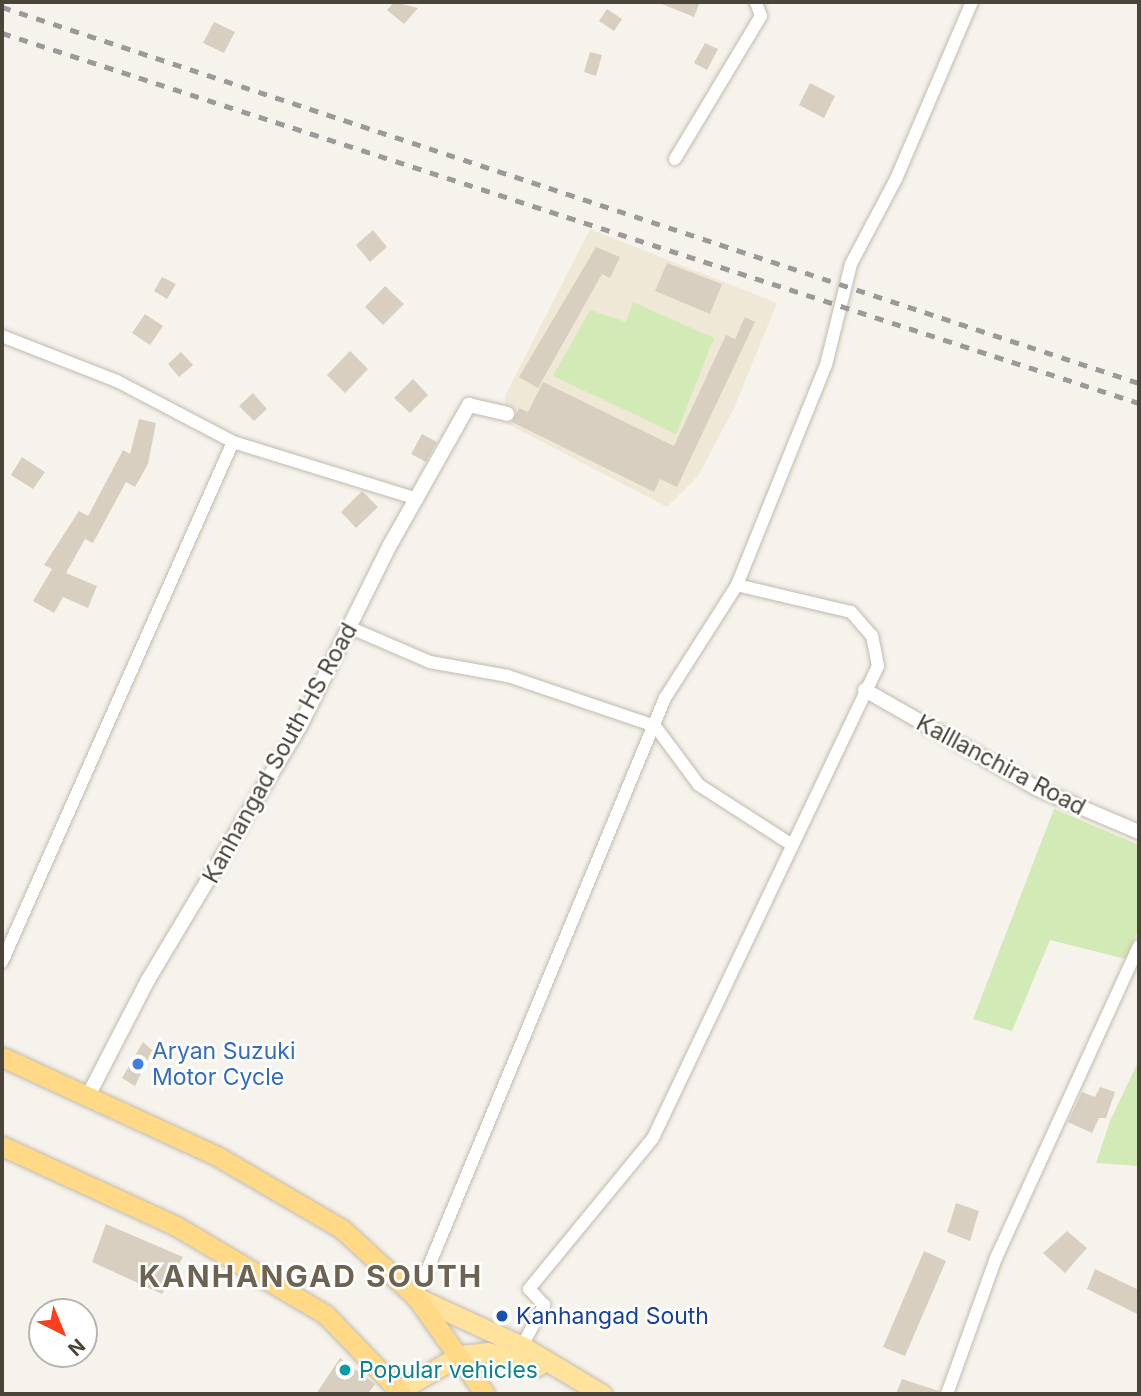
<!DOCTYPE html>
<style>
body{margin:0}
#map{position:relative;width:1141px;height:1396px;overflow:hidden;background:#f6f3ec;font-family:Inter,sans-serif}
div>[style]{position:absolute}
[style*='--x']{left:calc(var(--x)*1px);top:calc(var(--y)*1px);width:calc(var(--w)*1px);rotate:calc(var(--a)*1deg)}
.education>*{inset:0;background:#efe8d6}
.green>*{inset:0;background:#d2eab5}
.building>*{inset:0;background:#d8cfc1}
.roads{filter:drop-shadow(0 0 2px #c2bbae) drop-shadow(0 0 2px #c2bbae)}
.minor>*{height:12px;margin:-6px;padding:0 6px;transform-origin:6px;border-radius:6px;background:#fff}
.tertiary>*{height:14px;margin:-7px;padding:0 7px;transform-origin:7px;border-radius:7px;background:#fff}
.primary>*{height:19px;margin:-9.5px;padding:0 9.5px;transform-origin:9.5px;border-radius:9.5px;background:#ffe39c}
.trunk>*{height:19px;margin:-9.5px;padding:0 9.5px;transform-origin:9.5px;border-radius:9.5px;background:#ffd985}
.rail>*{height:4.5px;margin-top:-2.25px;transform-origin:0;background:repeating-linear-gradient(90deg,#9a9a9a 0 9px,transparent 0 18px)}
.dots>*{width:19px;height:19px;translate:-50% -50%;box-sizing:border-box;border:4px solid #fff;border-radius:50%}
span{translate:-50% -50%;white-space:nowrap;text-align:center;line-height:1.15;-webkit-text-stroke:5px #fff;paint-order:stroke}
.street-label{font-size:23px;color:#4b4439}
.shop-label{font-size:23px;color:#366cbe}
.left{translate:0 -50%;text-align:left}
.transit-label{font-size:23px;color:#164399}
.culture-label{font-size:23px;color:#0d838f}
.district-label{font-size:30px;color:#6e6250;font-weight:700;letter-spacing:2px}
.frame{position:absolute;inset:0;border:4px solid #4b4439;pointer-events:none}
.north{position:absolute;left:28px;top:1298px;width:70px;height:70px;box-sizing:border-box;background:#fff;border:2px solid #b7b4b0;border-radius:50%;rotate:137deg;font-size:19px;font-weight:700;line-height:28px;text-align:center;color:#4b4439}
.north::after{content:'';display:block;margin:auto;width:24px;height:32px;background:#fc3f1d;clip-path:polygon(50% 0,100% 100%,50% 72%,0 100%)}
</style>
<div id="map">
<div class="education">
<i style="clip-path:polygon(590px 229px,777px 303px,734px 408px,698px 476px,667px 507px,506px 423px,505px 396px)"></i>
</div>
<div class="green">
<i style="clip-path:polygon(633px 302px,714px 338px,676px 434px,553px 376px,590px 310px,626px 322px)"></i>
<i style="clip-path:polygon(1054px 809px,1139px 845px,1139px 929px,1126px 959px,1050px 940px,1012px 1031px,973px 1019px)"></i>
<i style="clip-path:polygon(1139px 1060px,1139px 1166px,1096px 1163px,1110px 1121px)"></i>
</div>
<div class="building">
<i style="clip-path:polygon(394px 2px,418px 8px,404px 24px,387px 10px)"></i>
<i style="clip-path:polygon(657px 2px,700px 2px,694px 17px)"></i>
<i style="clip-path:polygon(607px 9px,622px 19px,614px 31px,599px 21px)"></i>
<i style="clip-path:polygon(214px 22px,235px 32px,224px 53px,203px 43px)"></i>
<i style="clip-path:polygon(705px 43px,718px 49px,707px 70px,694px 63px)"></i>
<i style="clip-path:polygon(590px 52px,602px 55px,596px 76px,584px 72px)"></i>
<i style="clip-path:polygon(810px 83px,835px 96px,824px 118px,799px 105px)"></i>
<i style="clip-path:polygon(373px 230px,387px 247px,370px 262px,356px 245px)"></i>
<i style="clip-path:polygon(596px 247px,620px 257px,610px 278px,602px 274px,538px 388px,519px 377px)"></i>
<i style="clip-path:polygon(667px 263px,722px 284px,710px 314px,655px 291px)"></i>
<i style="clip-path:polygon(162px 277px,176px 284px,167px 299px,154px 291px)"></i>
<i style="clip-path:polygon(385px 286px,404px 304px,383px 325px,365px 307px)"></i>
<i style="clip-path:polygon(145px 314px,163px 326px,150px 345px,132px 333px)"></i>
<i style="clip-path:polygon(745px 317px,755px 322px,677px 487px,660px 479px,654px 492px,512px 422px,519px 408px,528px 412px,543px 382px,674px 446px,726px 335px,735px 339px)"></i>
<i style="clip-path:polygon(350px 351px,368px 369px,345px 393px,327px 375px)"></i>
<i style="clip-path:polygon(181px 352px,193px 365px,179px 377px,168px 364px)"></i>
<i style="clip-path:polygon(413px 379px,428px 395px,410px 413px,394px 398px)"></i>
<i style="clip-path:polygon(253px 393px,267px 409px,254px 421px,239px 406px)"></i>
<i style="clip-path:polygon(139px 419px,156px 423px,148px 464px,135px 487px,126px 482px,93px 543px,85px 539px,66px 573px,97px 586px,88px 608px,63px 597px,54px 613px,33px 601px,52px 569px,44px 565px,79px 511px,88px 516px,123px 450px,130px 454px)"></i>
<i style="clip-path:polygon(422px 434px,437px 442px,426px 462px,411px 454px)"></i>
<i style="clip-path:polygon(22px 457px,45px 472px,33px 489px,11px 475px)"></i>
<i style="clip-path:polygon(362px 491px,378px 507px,356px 528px,341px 512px)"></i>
<i style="clip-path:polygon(143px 1042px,152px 1050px,135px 1086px,122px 1078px)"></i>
<i style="clip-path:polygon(1100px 1087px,1115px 1092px,1106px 1118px,1099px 1118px,1092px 1133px,1068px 1122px,1082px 1092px,1095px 1097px)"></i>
<i style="clip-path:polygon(956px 1203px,979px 1211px,970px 1241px,947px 1232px)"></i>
<i style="clip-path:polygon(106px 1224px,183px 1257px,162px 1294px,92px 1262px)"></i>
<i style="clip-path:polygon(1067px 1231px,1087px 1248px,1065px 1273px,1043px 1253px)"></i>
<i style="clip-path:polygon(924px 1251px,946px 1261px,905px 1356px,883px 1347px)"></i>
<i style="clip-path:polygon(1095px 1269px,1139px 1290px,1139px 1315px,1087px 1289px)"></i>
<i style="clip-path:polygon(340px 1358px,375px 1384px,368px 1394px,316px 1394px)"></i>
<i style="clip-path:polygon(902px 1379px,939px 1391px,938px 1394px,896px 1394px)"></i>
</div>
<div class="roads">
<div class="minor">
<i style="--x:675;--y:159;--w:167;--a:-59"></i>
<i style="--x:761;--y:16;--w:15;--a:-110"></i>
<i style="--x:2;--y:336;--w:123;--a:21.4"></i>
<i style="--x:117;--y:381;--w:131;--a:27.7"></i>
<i style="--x:233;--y:442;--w:193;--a:17.2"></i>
<i style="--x:351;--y:628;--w:86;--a:23.3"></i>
<i style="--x:430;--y:662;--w:79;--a:10.2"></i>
<i style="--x:508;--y:676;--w:155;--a:18.8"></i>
<i style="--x:655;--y:726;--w:74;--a:53.3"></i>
<i style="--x:699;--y:785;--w:111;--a:32.8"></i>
<i style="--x:2;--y:962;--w:569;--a:-66.05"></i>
<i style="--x:416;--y:1297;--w:649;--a:-67.43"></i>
<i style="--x:665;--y:698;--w:134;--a:-57.5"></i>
<i style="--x:522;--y:1346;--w:47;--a:-61.8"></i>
<i style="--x:544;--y:1305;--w:22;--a:-133"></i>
<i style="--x:529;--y:1289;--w:195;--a:-50.6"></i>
<i style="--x:653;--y:1138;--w:523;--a:-64.51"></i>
<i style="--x:878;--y:666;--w:31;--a:-101"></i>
<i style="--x:872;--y:636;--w:32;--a:-131"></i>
<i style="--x:851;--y:612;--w:117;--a:-166.7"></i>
<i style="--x:737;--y:585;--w:237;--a:-68"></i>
<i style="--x:826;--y:365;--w:104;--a:-76.1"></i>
<i style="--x:851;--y:264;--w:96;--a:-62.1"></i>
<i style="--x:896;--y:179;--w:193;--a:-66.8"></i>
<i style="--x:947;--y:1394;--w:145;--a:-70.2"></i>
<i style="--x:996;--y:1258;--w:343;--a:-65.4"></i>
</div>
<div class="tertiary">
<i style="--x:865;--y:690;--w:199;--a:29.8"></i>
<i style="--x:1038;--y:789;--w:110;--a:23.1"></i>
<i style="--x:88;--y:1096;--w:131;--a:-62.7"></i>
<i style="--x:148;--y:980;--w:296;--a:-59.1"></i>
<i style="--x:300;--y:726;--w:202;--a:-63.6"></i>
<i style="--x:390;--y:545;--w:161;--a:-60.6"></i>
<i style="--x:469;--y:405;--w:39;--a:13"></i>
</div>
<div class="primary">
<i style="--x:416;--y:1297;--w:117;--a:24.8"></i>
<i style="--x:522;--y:1346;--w:93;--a:31"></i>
<i style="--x:400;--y:1390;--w:69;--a:-30.3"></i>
<i style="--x:460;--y:1355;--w:27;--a:-6"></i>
<i style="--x:487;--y:1352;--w:53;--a:15.4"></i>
</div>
<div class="trunk">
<i style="--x:2;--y:1057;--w:237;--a:24.7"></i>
<i style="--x:217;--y:1156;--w:145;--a:30.3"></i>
<i style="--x:342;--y:1229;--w:100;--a:42.6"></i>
<i style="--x:416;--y:1297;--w:119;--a:54.6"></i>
<i style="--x:2;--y:1146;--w:192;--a:24.7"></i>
<i style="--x:176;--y:1226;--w:173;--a:30.6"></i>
<i style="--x:325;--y:1314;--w:111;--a:46.1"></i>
</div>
</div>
<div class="rail">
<i style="--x:2;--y:7;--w:1198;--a:18.3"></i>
<i style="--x:2;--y:33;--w:1196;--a:18.03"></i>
</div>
<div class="dots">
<i style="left:138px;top:1064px;background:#3f7fe0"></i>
<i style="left:502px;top:1316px;background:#1a4fb4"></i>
<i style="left:345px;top:1370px;background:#0f9aa8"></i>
</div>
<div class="street-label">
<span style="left:280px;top:753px;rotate:-61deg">Kanhangad South HS Road</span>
<span style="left:1001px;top:765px;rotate:28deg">Kalllanchira Road</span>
</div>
<div class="shop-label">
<span class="left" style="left:152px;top:1064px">Aryan Suzuki<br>Motor Cycle</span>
</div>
<div class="transit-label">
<span class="left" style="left:516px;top:1316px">Kanhangad South</span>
</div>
<div class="culture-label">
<span class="left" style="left:359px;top:1370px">Popular vehicles</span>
</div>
<div class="district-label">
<span style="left:311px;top:1276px">KANHANGAD SOUTH</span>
</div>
<div class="frame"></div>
<div class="north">N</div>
</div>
